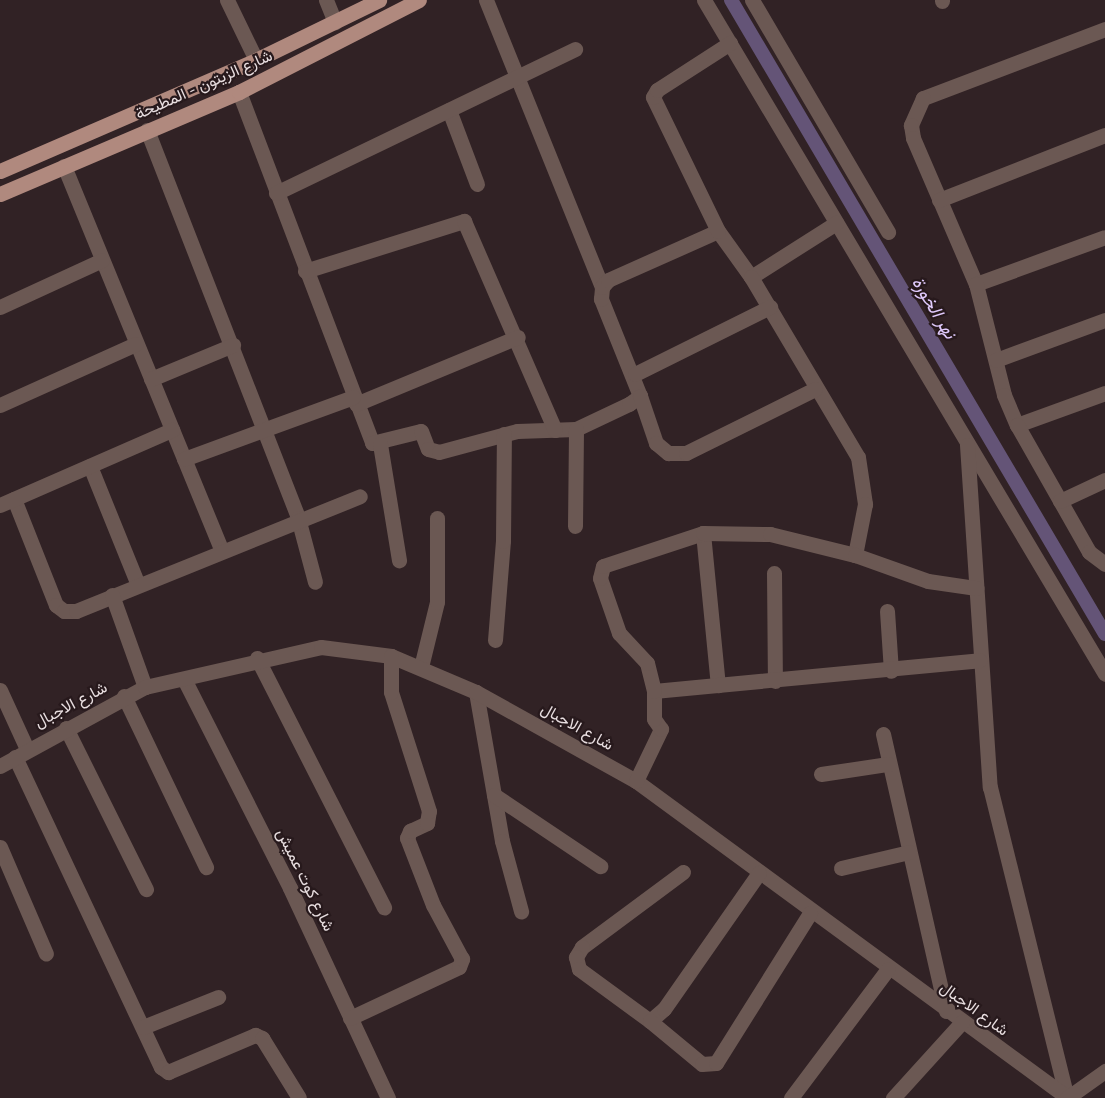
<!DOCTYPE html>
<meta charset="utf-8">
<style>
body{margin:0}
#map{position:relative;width:1105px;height:1098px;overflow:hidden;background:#312225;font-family:"Nunito Sans",Vazirmatn,sans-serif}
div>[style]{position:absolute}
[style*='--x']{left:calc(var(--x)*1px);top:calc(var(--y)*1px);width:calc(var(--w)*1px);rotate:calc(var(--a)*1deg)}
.canal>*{height:14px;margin:-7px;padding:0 7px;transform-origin:7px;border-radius:7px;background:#645477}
.minor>*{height:15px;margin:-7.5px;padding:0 7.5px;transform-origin:7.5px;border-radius:7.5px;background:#6b5853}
.major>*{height:15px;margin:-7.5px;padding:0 7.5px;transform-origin:7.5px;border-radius:7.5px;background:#b0897e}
span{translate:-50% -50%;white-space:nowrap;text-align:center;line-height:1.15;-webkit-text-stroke:4.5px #27191c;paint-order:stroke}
.street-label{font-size:16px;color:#e8dee0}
.water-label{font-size:18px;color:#e1cbfd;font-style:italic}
</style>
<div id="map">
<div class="canal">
<i style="--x:731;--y:0;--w:736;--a:59.46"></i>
</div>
<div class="minor">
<i style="--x:227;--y:0;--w:67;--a:64.2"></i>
<i style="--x:326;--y:0;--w:24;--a:68"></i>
<i style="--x:486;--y:0;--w:310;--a:68"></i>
<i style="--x:704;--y:0;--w:784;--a:59.25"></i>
<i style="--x:752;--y:0;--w:269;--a:59.6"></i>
<i style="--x:942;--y:0;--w:1;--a:90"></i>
<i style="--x:1105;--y:29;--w:195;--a:159.2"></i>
<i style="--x:923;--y:98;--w:30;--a:114"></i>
<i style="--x:911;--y:125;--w:13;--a:81"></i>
<i style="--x:913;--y:138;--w:159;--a:66.7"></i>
<i style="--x:976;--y:284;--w:137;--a:-20"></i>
<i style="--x:239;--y:92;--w:375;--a:69.2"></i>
<i style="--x:372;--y:443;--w:50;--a:-13.8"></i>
<i style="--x:421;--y:431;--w:19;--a:69"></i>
<i style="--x:428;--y:449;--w:11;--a:15"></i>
<i style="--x:439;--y:452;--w:81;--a:-15.1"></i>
<i style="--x:517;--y:431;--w:59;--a:-1.9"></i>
<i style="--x:576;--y:429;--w:59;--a:-25.3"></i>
<i style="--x:629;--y:404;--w:14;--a:-36"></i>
<i style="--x:640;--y:396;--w:105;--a:-111.9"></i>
<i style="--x:601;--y:299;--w:12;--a:-85"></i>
<i style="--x:602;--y:287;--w:9;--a:-49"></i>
<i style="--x:608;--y:280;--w:120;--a:-24"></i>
<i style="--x:718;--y:231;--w:57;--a:54.3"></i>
<i style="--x:751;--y:277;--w:101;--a:-32.4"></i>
<i style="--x:449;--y:110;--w:79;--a:69.3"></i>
<i style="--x:147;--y:130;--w:416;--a:68.7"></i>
<i style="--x:298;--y:518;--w:66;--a:75.1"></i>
<i style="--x:64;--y:166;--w:416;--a:67.7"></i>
<i style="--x:276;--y:193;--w:332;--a:-25.7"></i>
<i style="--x:939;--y:200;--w:178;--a:-21.4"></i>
<i style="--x:718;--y:231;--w:149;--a:-115.9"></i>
<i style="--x:653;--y:97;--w:8;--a:-60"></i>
<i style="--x:657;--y:90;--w:87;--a:-32.8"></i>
<i style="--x:305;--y:271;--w:167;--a:-17.5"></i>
<i style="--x:464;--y:221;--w:228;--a:66.5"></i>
<i style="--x:751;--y:277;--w:209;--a:59.3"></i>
<i style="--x:858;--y:457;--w:48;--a:81.5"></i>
<i style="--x:865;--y:504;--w:52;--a:101.1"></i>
<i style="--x:976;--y:284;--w:114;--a:75.8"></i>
<i style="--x:1004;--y:395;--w:33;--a:67"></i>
<i style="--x:1017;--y:425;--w:94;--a:-20"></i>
<i style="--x:0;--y:307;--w:112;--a:-24.7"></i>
<i style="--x:996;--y:360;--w:116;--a:-20.2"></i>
<i style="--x:635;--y:374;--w:151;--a:-26.4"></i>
<i style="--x:151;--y:379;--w:89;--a:-22.5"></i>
<i style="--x:640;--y:396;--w:50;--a:71.2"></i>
<i style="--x:656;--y:443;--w:16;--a:40"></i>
<i style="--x:668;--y:453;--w:18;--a:0"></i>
<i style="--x:686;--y:453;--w:144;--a:-26.4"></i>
<i style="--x:356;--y:404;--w:175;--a:-22.5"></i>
<i style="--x:0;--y:405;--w:149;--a:-24.2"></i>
<i style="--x:1017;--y:425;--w:146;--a:60.4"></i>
<i style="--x:1089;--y:552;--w:20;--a:37"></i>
<i style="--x:380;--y:444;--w:118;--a:80.7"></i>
<i style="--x:967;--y:445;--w:343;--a:86.2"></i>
<i style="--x:990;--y:787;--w:320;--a:76.1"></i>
<i style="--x:184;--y:459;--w:180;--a:-20.1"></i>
<i style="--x:90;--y:466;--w:128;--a:68"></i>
<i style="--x:14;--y:499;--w:114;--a:68.4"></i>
<i style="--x:56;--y:605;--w:10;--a:37"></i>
<i style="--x:64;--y:611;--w:12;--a:0"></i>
<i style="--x:76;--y:611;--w:306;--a:-22"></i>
<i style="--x:1060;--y:501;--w:50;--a:-25"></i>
<i style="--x:0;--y:505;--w:188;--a:-23.6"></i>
<i style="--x:575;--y:526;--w:97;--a:-89.4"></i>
<i style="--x:703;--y:533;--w:153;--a:84.4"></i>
<i style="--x:774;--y:573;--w:108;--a:89.5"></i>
<i style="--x:112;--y:595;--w:98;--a:70.3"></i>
<i style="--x:887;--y:611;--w:60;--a:86.2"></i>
<i style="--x:495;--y:640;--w:99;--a:-85.4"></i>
<i style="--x:503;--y:541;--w:107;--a:-89.5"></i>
<i style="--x:257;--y:658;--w:280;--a:63"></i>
<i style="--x:421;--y:667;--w:67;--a:-76.2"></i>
<i style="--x:437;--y:602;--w:84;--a:-90"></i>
<i style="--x:184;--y:679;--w:234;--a:63.1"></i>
<i style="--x:290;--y:888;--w:232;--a:65"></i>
<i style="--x:0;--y:690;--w:65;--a:65.4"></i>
<i style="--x:654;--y:691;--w:327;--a:-5.4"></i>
<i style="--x:476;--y:692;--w:151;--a:80.1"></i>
<i style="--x:502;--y:841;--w:73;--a:74.8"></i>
<i style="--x:124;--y:696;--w:190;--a:64.4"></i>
<i style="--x:66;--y:728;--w:180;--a:63.6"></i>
<i style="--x:883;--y:734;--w:284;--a:77.2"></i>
<i style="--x:15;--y:757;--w:343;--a:64.8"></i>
<i style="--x:161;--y:1067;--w:9;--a:36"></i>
<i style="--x:168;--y:1072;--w:95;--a:-23"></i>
<i style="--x:255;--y:1035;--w:8;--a:23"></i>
<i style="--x:262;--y:1038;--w:70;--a:58.3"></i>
<i style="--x:0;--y:766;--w:165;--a:-28.6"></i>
<i style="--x:145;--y:687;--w:180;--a:-12.8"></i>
<i style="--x:321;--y:647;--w:71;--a:7.3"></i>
<i style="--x:391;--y:656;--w:92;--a:23"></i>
<i style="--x:476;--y:692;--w:183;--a:29.1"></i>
<i style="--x:636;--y:781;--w:536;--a:36.27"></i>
<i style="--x:821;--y:774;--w:68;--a:-8.5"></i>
<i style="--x:636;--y:781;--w:58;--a:-64.3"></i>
<i style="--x:661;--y:729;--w:12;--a:-125"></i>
<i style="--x:654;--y:719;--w:28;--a:-90"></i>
<i style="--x:654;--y:691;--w:29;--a:-104"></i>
<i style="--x:647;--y:663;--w:41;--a:-133"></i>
<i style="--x:619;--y:633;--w:58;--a:-109.1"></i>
<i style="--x:600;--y:578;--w:12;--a:-76"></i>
<i style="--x:603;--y:566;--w:105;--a:-18.3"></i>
<i style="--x:703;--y:533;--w:67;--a:0.9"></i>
<i style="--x:770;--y:534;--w:88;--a:13.9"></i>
<i style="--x:855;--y:555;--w:77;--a:19.6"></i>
<i style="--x:928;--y:581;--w:49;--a:8.3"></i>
<i style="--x:494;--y:795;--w:128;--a:33.8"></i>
<i style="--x:0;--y:847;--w:116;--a:66.7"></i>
<i style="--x:841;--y:868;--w:70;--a:-13.2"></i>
<i style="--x:683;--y:872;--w:126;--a:143.4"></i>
<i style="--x:582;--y:947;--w:12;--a:121"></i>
<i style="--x:576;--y:957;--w:12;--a:76"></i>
<i style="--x:579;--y:969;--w:88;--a:36.2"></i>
<i style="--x:650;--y:1021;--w:18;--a:-41"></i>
<i style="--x:664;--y:1009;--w:166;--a:-55.1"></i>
<i style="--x:350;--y:1018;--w:120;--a:-25.1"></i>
<i style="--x:459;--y:967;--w:9;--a:-69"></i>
<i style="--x:462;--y:959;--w:61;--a:-118.2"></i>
<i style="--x:433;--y:905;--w:72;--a:-111.2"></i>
<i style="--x:407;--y:838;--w:8;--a:-67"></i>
<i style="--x:410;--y:831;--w:19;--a:-25"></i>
<i style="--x:427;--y:823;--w:12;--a:-81"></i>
<i style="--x:429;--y:811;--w:125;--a:-107.7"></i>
<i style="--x:391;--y:692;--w:36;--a:-90"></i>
<i style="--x:650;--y:1021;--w:67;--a:39.6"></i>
<i style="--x:702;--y:1064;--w:14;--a:-4"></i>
<i style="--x:716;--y:1063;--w:177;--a:-57.9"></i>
<i style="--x:143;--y:1027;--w:81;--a:-21.8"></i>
<i style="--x:791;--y:1098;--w:161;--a:-53.1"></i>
<i style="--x:893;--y:1098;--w:103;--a:-47.8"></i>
<i style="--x:1067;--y:1098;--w:47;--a:-35.4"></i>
</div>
<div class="major">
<i style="--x:0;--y:171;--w:279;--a:-23.4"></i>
<i style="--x:256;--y:60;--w:137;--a:-26"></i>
<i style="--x:0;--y:194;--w:260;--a:-23.1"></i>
<i style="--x:239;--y:92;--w:202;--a:-27.1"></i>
</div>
<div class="street-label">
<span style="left:204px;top:85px;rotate:-24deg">شارع الزيتون - المطيحة</span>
<span style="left:71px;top:705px;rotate:-28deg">شارع الاجبال</span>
<span style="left:577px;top:727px;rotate:29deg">شارع الاجبال</span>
<span style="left:305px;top:880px;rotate:64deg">شارع كوت عميش</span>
<span style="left:974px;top:1009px;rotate:36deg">شارع الاجبال</span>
</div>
<div class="water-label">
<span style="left:934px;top:308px;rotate:59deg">نهر الخورة</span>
</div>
</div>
